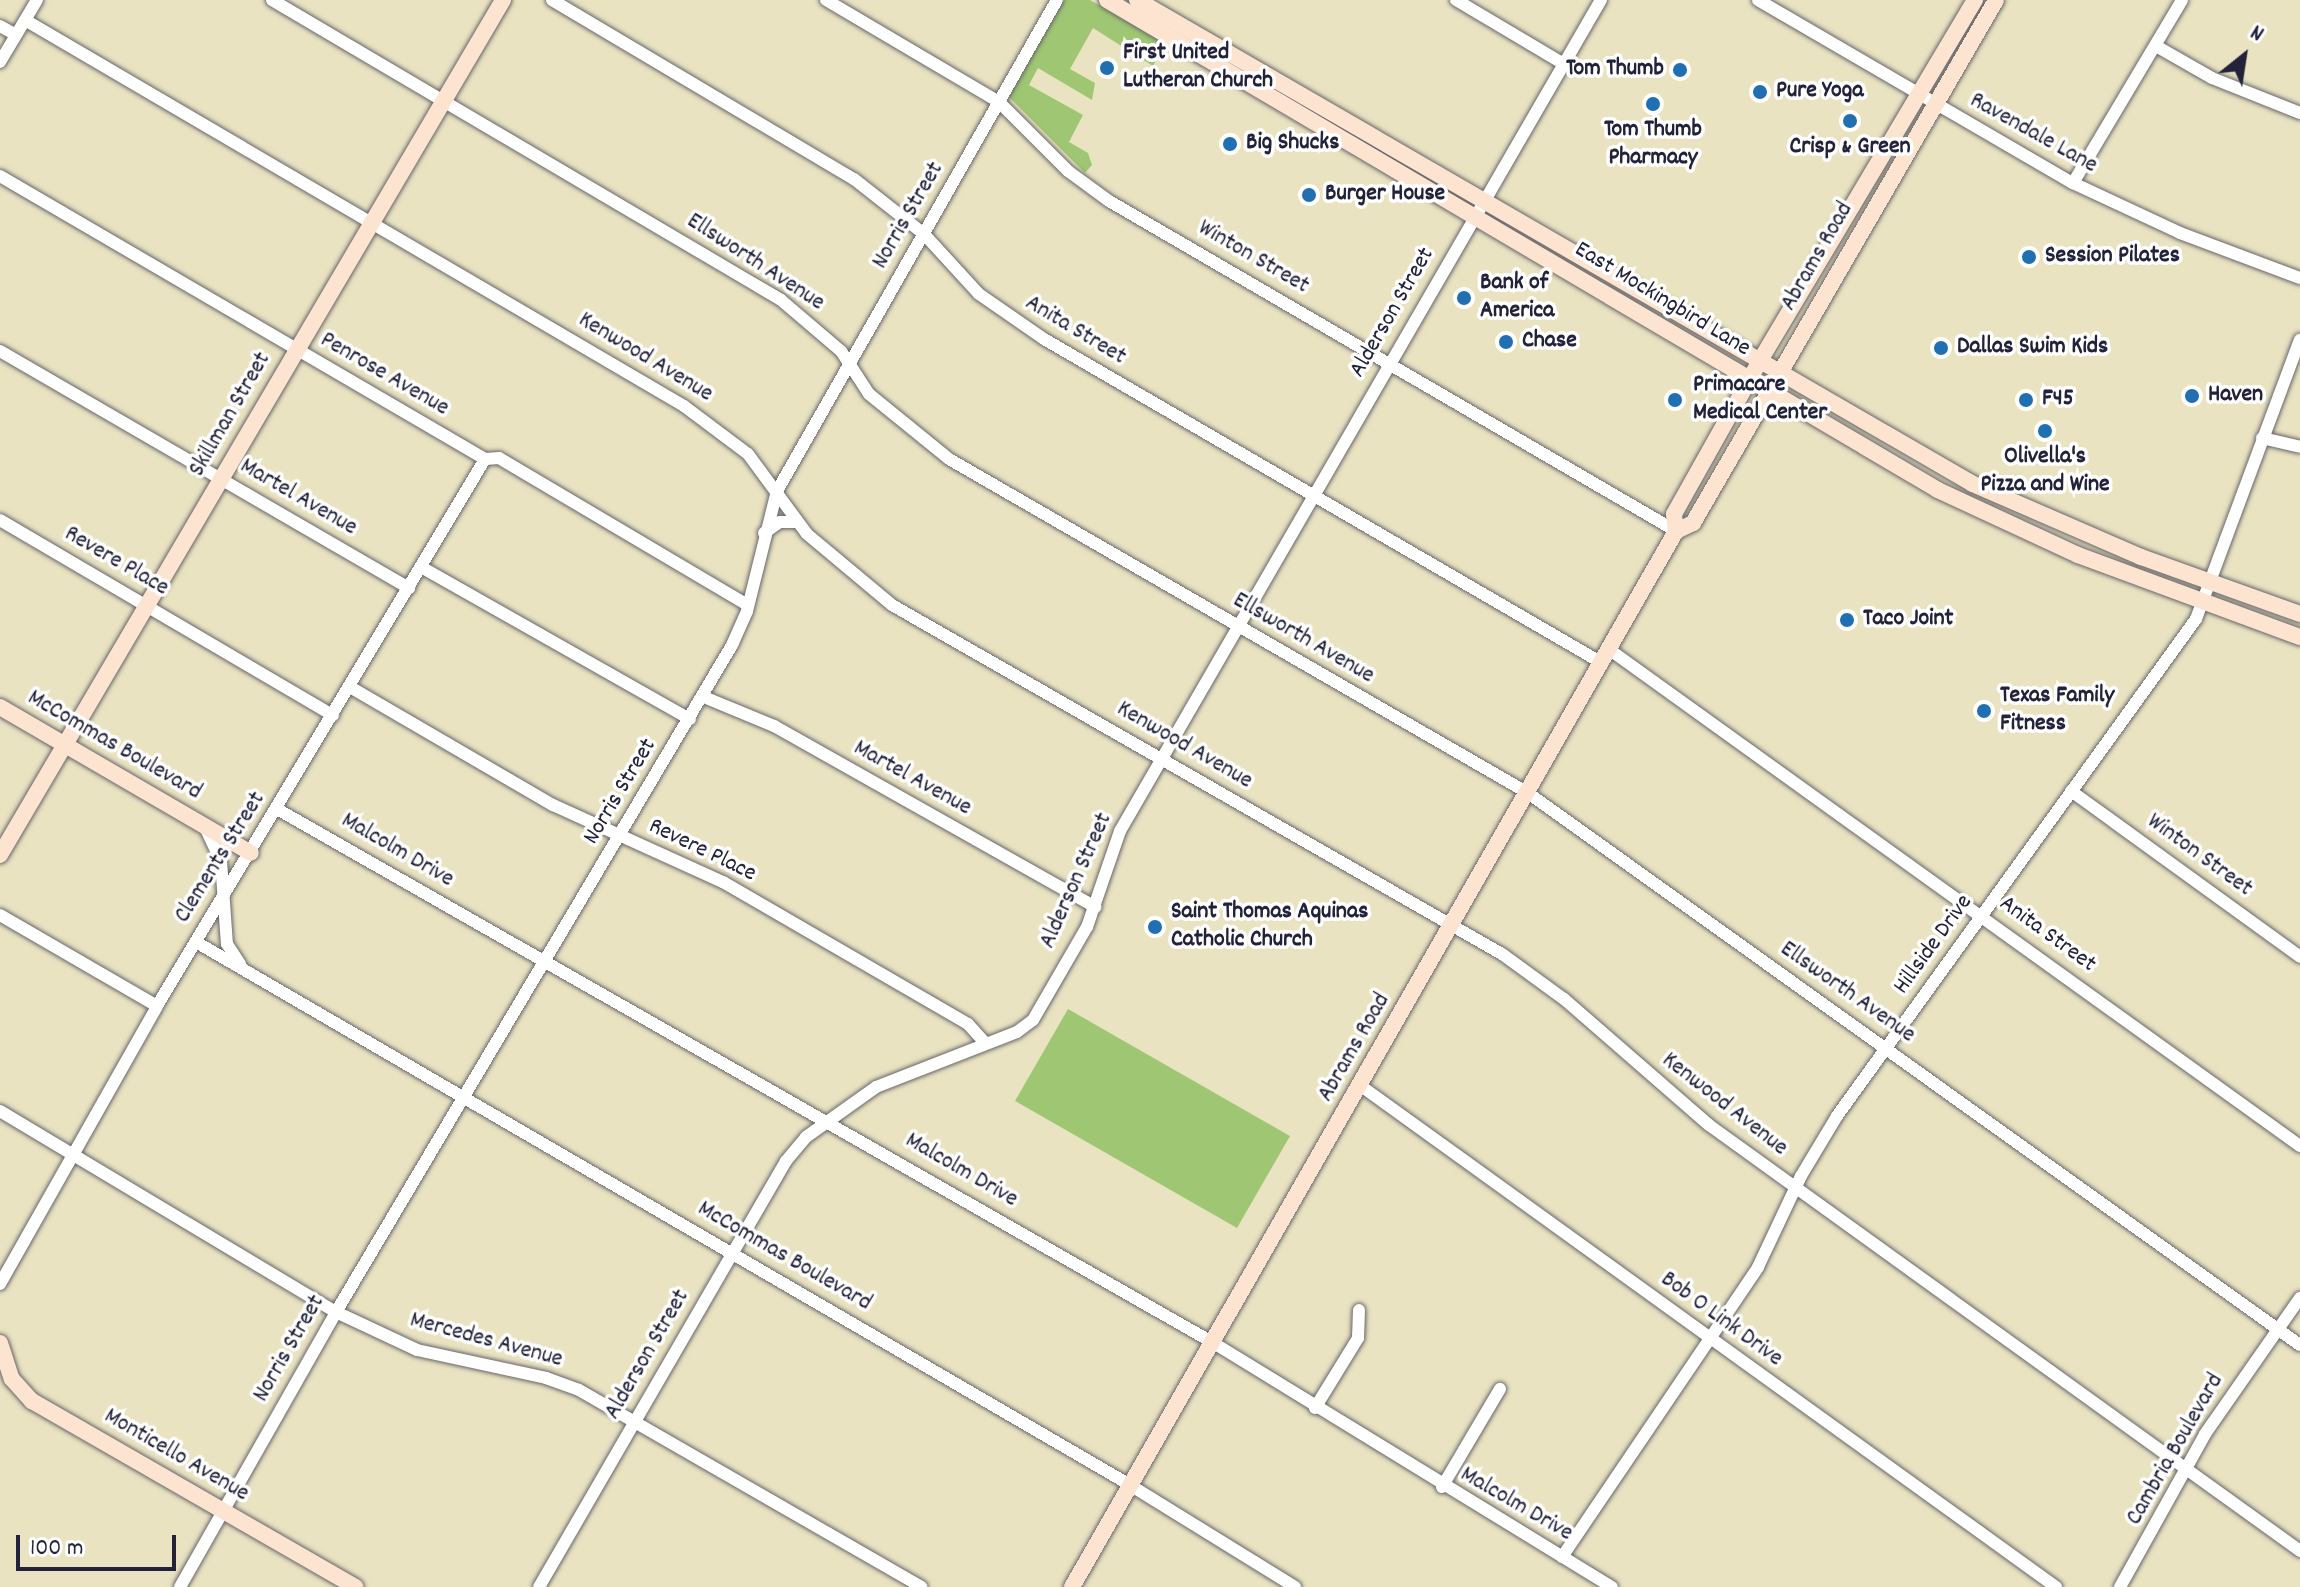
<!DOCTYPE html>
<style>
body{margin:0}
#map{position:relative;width:2300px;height:1587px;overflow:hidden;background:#e9e3c2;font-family:Dekko,sans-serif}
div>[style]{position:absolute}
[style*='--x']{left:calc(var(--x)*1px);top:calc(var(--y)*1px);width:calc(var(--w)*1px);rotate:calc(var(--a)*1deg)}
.green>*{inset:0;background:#9fc773}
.roads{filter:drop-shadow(0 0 2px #68666a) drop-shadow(0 0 2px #68666a)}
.street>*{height:12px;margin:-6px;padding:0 6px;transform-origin:6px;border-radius:6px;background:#fff}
.secondary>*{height:16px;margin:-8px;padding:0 8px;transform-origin:8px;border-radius:8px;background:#fde4d0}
.dots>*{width:22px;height:22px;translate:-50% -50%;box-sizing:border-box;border:4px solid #fff;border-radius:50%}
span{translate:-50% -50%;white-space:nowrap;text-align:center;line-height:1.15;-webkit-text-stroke:7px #fff;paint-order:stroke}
.poi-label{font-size:24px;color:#22223b;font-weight:700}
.left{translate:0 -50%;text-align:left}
.right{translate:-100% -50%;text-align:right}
.street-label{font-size:24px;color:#22223b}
.north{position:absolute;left:2204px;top:16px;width:80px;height:80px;-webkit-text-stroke:6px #fff;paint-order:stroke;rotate:30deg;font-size:22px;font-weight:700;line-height:32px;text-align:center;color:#22223b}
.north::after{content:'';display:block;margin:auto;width:28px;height:36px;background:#22223b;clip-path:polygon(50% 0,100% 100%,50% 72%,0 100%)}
.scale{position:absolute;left:16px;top:1535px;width:160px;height:36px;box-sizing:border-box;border:4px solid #22223b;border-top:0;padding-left:10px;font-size:24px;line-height:28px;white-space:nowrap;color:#22223b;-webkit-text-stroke:6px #fff;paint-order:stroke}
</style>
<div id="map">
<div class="green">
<i style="clip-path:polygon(1061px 0,1090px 0,1161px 40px,1163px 47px,1153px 66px,1093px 28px,1070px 69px,1095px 83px,1092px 100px,1038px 68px,1029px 85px,1083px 115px,1069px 142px,1088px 153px,1092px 165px,1085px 173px,1008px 96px)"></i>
<i style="clip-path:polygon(1068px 1009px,1290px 1136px,1237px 1228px,1015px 1101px)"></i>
</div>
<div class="roads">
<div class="street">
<i style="--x:272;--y:0;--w:591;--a:30.51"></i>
<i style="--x:781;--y:300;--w:79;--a:40.4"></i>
<i style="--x:841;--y:351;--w:51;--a:56.9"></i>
<i style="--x:869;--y:394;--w:103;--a:39.1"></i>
<i style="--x:949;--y:459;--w:668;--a:29.98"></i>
<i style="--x:1528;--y:793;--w:949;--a:35.57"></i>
<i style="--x:552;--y:0;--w:351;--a:30.7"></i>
<i style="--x:854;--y:179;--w:89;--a:38.2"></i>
<i style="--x:924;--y:234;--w:81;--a:47.5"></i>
<i style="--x:979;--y:294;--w:79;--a:34.7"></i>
<i style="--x:1044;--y:339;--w:645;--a:30.14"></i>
<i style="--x:826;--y:0;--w:201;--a:30.5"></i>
<i style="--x:999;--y:102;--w:98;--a:45"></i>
<i style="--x:1068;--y:171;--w:51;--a:36.2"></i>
<i style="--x:1109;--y:201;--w:656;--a:30.2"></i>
<i style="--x:1456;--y:0;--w:126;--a:30.7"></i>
<i style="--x:1758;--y:0;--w:364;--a:30.2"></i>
<i style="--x:2073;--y:183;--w:118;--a:25"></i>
<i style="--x:2180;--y:233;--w:128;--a:20.6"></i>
<i style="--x:25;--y:20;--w:764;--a:30.36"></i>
<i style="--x:684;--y:406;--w:80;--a:36.9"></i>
<i style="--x:748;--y:454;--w:99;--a:53.6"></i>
<i style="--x:807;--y:534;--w:111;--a:39.9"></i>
<i style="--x:892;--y:605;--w:703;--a:29.78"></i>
<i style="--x:1502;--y:954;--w:77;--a:36"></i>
<i style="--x:1564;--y:999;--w:192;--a:41"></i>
<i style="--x:1709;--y:1125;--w:729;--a:35.78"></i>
<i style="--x:0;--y:26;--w:18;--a:29"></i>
<i style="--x:2156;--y:46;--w:64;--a:29.7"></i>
<i style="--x:2212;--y:78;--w:95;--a:21.7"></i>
<i style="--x:0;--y:62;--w:72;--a:-59.2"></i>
<i style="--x:0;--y:176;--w:562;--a:30.26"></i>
<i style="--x:485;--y:459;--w:14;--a:-4"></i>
<i style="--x:499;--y:458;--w:289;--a:30.6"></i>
<i style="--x:2073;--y:183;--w:213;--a:-59.2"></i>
<i style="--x:0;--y:351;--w:473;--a:30.1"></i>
<i style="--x:2262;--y:438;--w:39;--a:13"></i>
<i style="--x:0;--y:520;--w:386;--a:30.4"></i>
<i style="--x:764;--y:533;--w:19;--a:-35"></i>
<i style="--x:780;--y:522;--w:16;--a:0"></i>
<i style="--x:421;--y:567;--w:309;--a:29.5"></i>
<i style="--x:1610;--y:650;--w:850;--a:35.71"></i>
<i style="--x:350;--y:687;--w:235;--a:30.2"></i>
<i style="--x:553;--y:805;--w:187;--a:24.4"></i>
<i style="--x:723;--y:882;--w:283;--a:30.1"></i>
<i style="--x:968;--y:1024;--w:25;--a:48"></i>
<i style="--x:704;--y:697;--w:76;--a:22.5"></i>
<i style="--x:774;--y:726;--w:369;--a:29.4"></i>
<i style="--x:2071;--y:791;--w:283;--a:35.9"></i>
<i style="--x:277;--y:809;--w:1076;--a:29.69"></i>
<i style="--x:1212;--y:1342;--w:469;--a:31.5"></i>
<i style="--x:205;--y:827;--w:38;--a:65"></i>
<i style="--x:221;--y:861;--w:83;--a:85.9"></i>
<i style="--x:227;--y:944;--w:24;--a:57"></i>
<i style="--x:0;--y:915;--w:181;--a:30.1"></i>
<i style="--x:196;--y:942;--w:1080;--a:30.17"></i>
<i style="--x:1130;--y:1485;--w:194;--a:31.7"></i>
<i style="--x:1361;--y:1086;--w:857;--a:35.79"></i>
<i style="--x:0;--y:1111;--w:392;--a:30.9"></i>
<i style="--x:336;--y:1312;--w:89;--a:25.1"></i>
<i style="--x:417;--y:1350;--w:132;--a:12.2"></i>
<i style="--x:546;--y:1378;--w:35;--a:20"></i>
<i style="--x:579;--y:1390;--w:395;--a:29.9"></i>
<i style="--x:0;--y:1284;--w:319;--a:-60.5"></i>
<i style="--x:157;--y:1006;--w:638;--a:-59.05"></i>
<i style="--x:1315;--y:1408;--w:82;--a:-58.4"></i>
<i style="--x:1358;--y:1338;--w:28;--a:-88"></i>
<i style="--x:1442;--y:1487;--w:114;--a:-59.4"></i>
<i style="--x:1562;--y:1557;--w:350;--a:-55.9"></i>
<i style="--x:1758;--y:1267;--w:101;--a:-64.7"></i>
<i style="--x:1801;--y:1176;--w:70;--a:-59"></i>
<i style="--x:1837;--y:1116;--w:613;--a:-54.16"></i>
<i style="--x:2196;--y:619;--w:298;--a:-69.6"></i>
<i style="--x:180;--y:1587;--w:316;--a:-60.4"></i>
<i style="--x:336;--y:1312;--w:776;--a:-59.3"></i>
<i style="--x:732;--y:645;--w:37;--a:-66"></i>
<i style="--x:747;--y:611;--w:124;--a:-76"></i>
<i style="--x:777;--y:491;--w:565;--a:-60.31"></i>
<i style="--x:539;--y:1587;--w:492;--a:-59.9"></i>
<i style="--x:786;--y:1161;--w:31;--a:-50"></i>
<i style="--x:806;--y:1137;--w:86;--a:-35.5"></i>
<i style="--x:876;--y:1087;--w:151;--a:-21.3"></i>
<i style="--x:1017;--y:1032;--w:20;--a:-37"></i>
<i style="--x:1033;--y:1020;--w:108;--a:-59.9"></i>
<i style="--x:1087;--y:927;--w:102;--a:-71"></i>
<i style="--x:1120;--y:831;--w:960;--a:-59.94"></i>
<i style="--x:2120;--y:1587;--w:175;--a:-60.9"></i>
<i style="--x:2205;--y:1434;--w:166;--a:-55.1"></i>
</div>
<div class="secondary">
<i style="--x:1107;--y:0;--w:965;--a:30.53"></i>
<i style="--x:1938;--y:490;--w:154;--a:24.9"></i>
<i style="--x:2078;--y:555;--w:237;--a:20.3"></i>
<i style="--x:1137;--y:0;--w:966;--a:30.07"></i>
<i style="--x:1973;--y:484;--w:183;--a:23.5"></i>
<i style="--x:2141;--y:557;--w:169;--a:19.7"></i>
<i style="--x:1676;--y:531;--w:17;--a:-97"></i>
<i style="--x:1674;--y:514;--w:178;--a:-60.7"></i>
<i style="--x:1761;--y:359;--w:418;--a:-59.2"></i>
<i style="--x:0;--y:707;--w:290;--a:30.2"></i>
<i style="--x:0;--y:855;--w:992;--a:-59.53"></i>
<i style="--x:0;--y:1343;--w:38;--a:72"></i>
<i style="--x:12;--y:1379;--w:30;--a:48"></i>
<i style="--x:32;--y:1401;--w:373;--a:29.9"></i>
<i style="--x:1072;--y:1587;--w:1217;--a:-60.23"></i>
<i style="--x:1676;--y:531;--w:19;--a:-25"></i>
<i style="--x:1693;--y:523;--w:604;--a:-59.91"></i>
</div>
</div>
<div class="dots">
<i style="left:1107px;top:68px;background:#1f6fb2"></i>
<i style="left:1680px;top:70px;background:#1f6fb2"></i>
<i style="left:1760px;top:92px;background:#1f6fb2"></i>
<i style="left:1653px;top:104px;background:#1f6fb2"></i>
<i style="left:1850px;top:121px;background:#1f6fb2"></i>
<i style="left:1230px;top:144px;background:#1f6fb2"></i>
<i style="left:1309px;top:195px;background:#1f6fb2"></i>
<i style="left:2029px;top:257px;background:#1f6fb2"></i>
<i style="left:1464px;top:298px;background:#1f6fb2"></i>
<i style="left:1506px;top:342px;background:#1f6fb2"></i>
<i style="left:1941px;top:348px;background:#1f6fb2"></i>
<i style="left:2192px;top:396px;background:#1f6fb2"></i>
<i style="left:1675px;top:400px;background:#1f6fb2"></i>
<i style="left:2026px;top:400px;background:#1f6fb2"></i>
<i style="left:2045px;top:431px;background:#1f6fb2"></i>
<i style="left:1847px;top:620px;background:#1f6fb2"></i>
<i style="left:1984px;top:711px;background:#1f6fb2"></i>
<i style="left:1155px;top:927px;background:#1f6fb2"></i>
</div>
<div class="poi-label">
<span class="left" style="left:1123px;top:68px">First United<br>Lutheran Church</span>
<span class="right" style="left:1664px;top:70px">Tom Thumb</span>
<span class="left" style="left:1776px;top:92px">Pure Yoga</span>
<span style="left:1653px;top:145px">Tom Thumb<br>Pharmacy</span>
<span class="left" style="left:1246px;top:144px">Big Shucks</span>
<span style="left:1850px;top:148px">Crisp &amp; Green</span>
<span class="left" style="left:1325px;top:195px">Burger House</span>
<span class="left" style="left:2045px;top:257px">Session Pilates</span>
<span class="left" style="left:1480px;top:298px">Bank of<br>America</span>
<span class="left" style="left:1522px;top:342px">Chase</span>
<span class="left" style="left:1957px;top:348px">Dallas Swim Kids</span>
<span class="left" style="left:1693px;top:400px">Primacare<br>Medical Center</span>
<span class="left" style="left:2208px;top:396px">Haven</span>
<span class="left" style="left:2042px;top:400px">F45</span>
<span style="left:2045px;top:472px">Olivella's<br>Pizza and Wine</span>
<span class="left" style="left:1863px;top:620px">Taco Joint</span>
<span class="left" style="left:2000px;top:711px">Texas Family<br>Fitness</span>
<span class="left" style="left:1171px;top:927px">Saint Thomas Aquinas<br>Catholic Church</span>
</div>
<div class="street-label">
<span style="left:2033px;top:134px;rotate:29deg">Ravendale Lane</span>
<span style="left:909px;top:216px;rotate:-60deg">Norris Street</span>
<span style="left:1818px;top:257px;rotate:-60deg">Abrams Road</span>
<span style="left:1253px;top:258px;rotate:30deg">Winton Street</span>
<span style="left:755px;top:263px;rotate:33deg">Ellsworth Avenue</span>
<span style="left:1662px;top:300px;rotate:31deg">East Mockingbird Lane</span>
<span style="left:1393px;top:313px;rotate:-60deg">Alderson Street</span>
<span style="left:1075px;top:331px;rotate:31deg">Anita Street</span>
<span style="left:645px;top:358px;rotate:31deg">Kenwood Avenue</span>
<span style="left:384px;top:375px;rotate:30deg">Penrose Avenue</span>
<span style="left:231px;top:415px;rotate:-60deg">Skillman Street</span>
<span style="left:298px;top:498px;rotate:30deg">Martel Avenue</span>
<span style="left:116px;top:562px;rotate:30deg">Revere Place</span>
<span style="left:1303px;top:639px;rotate:30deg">Ellsworth Avenue</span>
<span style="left:114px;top:746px;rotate:30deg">McCommas Boulevard</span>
<span style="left:1184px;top:746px;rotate:30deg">Kenwood Avenue</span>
<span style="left:912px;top:779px;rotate:29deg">Martel Avenue</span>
<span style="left:621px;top:792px;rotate:-59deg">Norris Street</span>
<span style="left:397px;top:851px;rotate:30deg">Malcolm Drive</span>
<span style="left:702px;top:851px;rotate:26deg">Revere Place</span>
<span style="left:2199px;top:856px;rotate:36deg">Winton Street</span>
<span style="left:221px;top:858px;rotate:-58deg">Clements Street</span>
<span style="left:1077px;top:881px;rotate:-66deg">Alderson Street</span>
<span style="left:2047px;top:935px;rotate:36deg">Anita Street</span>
<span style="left:1934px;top:945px;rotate:-54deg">Hillside Drive</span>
<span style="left:1847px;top:993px;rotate:35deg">Ellsworth Avenue</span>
<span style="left:1355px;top:1048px;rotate:-60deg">Abrams Road</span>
<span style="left:1724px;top:1105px;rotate:38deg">Kenwood Avenue</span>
<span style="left:961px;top:1171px;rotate:30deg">Malcolm Drive</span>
<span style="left:784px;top:1257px;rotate:30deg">McCommas Boulevard</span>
<span style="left:1721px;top:1320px;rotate:36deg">Bob O Link Drive</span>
<span style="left:486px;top:1341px;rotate:15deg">Mercedes Avenue</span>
<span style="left:290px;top:1349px;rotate:-60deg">Norris Street</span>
<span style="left:648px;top:1355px;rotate:-60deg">Alderson Street</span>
<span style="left:2176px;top:1450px;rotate:-60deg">Cambria Boulevard</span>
<span style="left:176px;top:1456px;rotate:30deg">Monticello Avenue</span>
<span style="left:1516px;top:1505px;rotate:30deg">Malcolm Drive</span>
</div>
<div class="north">N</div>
<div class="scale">100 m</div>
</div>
